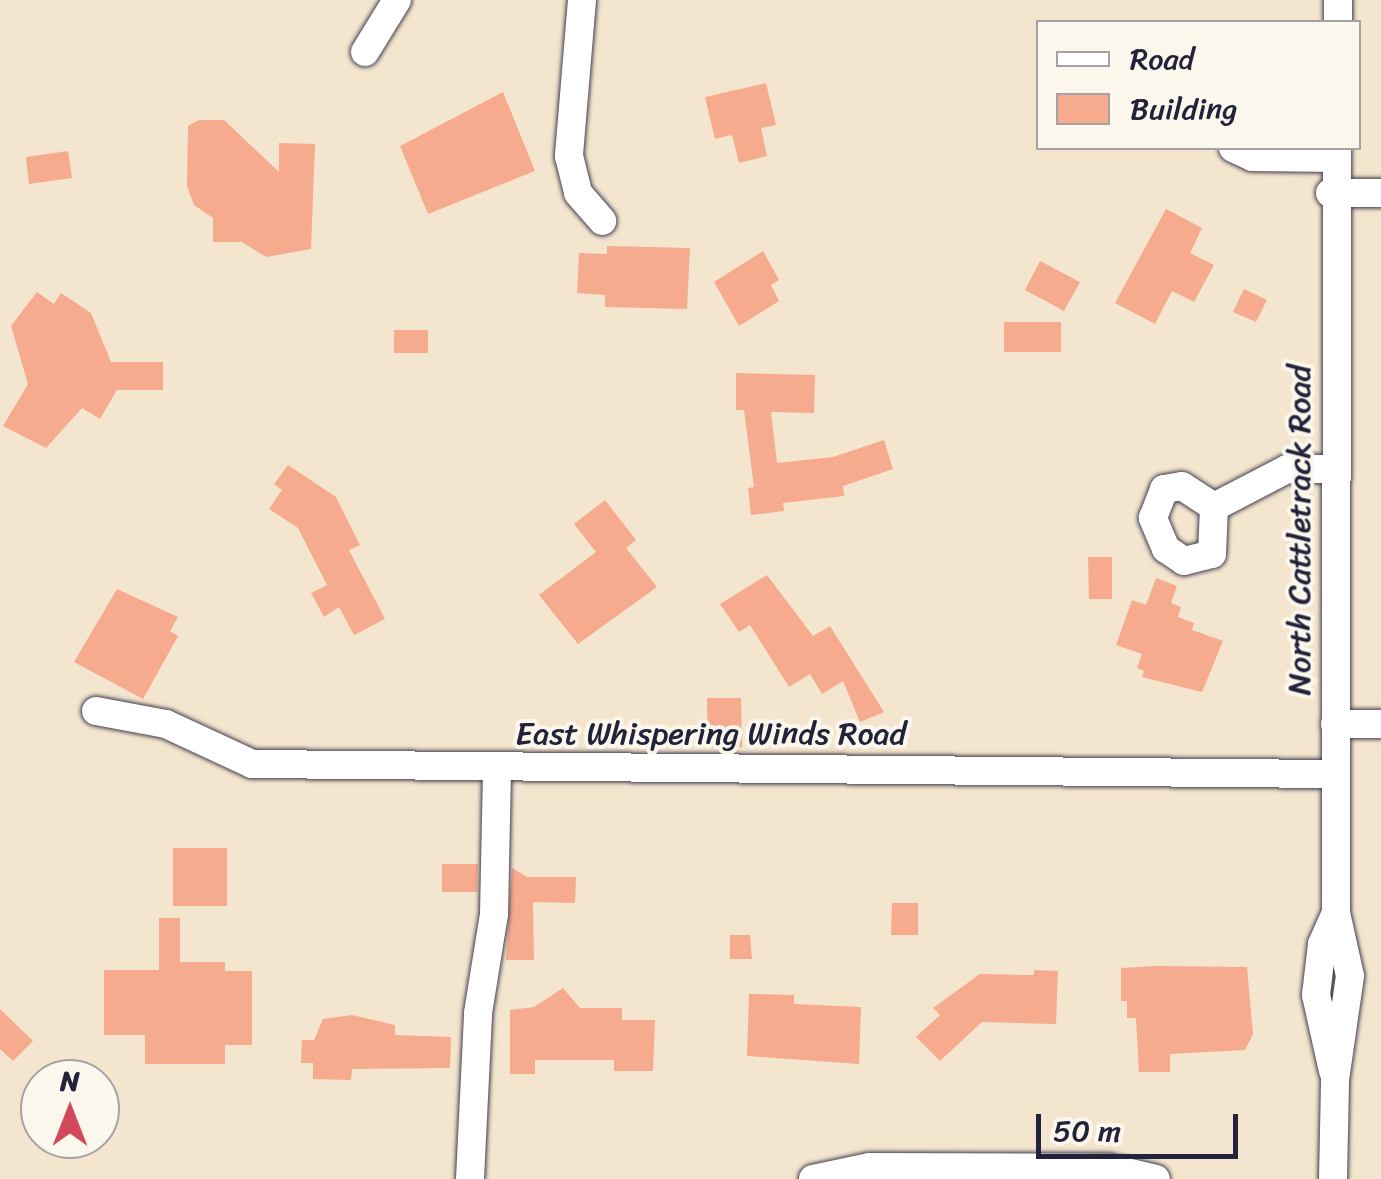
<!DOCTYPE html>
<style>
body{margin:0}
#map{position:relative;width:1381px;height:1179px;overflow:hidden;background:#f4e6ce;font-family:Sriracha,sans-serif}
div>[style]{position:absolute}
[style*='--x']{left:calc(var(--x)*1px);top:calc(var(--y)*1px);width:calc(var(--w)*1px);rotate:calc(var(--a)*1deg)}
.building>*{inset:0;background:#f6aa8e}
.roads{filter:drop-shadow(0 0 2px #423f51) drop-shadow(0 0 2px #423f51)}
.minor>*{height:28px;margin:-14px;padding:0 14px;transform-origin:14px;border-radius:14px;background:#fff}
span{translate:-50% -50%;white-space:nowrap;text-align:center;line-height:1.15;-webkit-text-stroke:8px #fbf7ec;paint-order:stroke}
.street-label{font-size:32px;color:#22223b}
.legend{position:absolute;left:1036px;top:20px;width:325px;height:130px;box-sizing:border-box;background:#fbf7ec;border:2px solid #a4a2a5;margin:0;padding:12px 18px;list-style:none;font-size:30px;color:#22223b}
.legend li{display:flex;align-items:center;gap:20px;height:50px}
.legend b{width:50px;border:2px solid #a4a2a5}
.north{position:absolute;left:20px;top:1059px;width:100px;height:100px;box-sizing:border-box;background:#fbf7ec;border:2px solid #a4a2a5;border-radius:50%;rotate:0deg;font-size:28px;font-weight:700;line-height:40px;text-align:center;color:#22223b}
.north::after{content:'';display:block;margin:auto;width:35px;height:45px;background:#d1495b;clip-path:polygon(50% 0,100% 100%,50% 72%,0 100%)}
.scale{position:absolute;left:1036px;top:1114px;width:202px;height:45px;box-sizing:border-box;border:5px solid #22223b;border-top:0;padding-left:12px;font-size:30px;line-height:35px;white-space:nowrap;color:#22223b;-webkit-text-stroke:8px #fbf7ec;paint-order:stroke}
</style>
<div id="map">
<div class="building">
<i style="clip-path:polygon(766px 83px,776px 125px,761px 128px,767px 156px,739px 163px,732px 135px,715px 139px,705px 97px)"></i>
<i style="clip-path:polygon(503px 92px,535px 171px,428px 214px,400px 146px)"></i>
<i style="clip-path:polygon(199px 120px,224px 120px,279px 172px,279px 143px,315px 144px,311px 249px,266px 257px,242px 242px,213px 242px,213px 218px,194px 205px,187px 186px,188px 126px)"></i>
<i style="clip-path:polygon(68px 151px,72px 178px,29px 184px,26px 157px)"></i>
<i style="clip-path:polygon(1166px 209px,1202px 228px,1190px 253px,1214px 265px,1194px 302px,1172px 291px,1155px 324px,1115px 303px)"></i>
<i style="clip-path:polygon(607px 246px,690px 248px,687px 309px,605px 307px,605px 295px,577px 293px,579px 253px,607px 254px)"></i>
<i style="clip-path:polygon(763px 251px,779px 280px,771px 285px,779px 301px,739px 326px,714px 282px)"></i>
<i style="clip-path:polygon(1040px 261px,1080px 282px,1064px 311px,1025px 290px)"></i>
<i style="clip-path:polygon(1244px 289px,1267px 300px,1256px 322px,1233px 312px)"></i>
<i style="clip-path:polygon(37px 292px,54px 304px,61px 293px,91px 313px,111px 362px,163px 362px,163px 390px,117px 390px,100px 419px,82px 408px,46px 448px,3px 426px,28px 384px,11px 326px)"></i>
<i style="clip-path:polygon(1004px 322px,1061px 322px,1061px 352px,1004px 352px)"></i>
<i style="clip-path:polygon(394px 330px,428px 330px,428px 353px,394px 353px)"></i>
<i style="clip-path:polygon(736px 373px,815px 375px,814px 413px,771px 412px,777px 463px,833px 457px,884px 440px,893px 469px,843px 486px,844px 496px,783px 503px,784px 511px,751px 515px,748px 488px,754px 487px,744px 410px,736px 410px)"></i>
<i style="clip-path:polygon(288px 465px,336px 497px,360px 545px,349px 550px,385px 619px,354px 635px,339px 607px,324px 617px,311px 593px,327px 585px,298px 528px,269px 509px,282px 490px,274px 484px)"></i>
<i style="clip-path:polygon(605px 500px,636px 540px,626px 548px,657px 587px,578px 644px,539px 595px,596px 552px,574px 524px)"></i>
<i style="clip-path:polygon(1088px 557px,1112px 557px,1112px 599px,1089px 599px)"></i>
<i style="clip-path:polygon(767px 575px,813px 636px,830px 626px,884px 712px,860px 722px,843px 681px,822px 694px,810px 674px,789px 687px,750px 625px,739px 632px,720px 604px)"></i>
<i style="clip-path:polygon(1156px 578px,1177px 586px,1171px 603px,1181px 607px,1178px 617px,1194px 623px,1192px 630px,1223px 641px,1202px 692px,1142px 677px,1144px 671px,1137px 668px,1142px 654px,1116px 645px,1132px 600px,1146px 605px)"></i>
<i style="clip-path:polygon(117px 589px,178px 617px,170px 631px,178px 636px,143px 699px,74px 662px)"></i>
<i style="clip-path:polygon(707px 698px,741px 698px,742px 747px,708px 748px)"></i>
<i style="clip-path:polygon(173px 848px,227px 848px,227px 906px,173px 906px)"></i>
<i style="clip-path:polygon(442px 864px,478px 864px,477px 892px,442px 892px)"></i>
<i style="clip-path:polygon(512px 868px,527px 877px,576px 877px,575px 903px,533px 902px,534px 960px,506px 960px)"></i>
<i style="clip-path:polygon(892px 903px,918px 903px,918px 935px,891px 935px)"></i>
<i style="clip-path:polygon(159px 918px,180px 918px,180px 962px,225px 962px,225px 971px,252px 971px,252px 1045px,225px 1045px,225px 1064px,145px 1064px,145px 1035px,104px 1035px,104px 970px,159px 970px)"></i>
<i style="clip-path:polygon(730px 935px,750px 935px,752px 959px,730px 959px)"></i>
<i style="clip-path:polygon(1155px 966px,1247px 967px,1253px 1034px,1245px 1050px,1170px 1054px,1170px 1072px,1139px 1072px,1136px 1018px,1127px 1018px,1127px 1001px,1121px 1001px,1121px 968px)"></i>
<i style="clip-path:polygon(1034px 970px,1058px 971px,1056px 1024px,982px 1022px,940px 1061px,916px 1037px,940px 1015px,933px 1008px,980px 974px,1034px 975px)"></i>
<i style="clip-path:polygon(563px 988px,580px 1008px,622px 1008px,622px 1020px,655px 1020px,653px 1071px,614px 1071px,614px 1060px,535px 1060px,535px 1074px,510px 1074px,510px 1010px,534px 1007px)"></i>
<i style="clip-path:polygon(749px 994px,794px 995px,794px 1004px,861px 1007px,859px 1064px,747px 1056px)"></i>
<i style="clip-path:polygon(0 1009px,33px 1041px,13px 1061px,0 1049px)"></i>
<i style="clip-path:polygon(352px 1015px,395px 1025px,395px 1035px,451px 1037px,450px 1068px,352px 1069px,351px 1080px,313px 1079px,313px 1063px,301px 1063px,302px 1040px,314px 1040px,323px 1019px)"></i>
</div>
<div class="roads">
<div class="minor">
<i style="--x:582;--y:0;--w:157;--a:94.8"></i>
<i style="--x:569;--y:156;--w:38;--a:76"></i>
<i style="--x:578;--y:193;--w:37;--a:49"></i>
<i style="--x:1338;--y:22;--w:22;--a:-90"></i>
<i style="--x:365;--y:52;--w:61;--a:-58.4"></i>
<i style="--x:1233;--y:148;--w:21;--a:25"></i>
<i style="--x:1252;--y:157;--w:85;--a:0.7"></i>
<i style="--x:1330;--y:193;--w:51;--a:0"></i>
<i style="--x:1214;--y:507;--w:47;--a:92.4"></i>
<i style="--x:1212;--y:554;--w:29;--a:166"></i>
<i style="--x:1184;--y:561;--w:22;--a:-146"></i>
<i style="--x:1166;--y:549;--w:34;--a:-113"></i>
<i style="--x:1153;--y:518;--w:31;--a:-69"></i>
<i style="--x:1164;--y:489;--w:18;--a:-9"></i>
<i style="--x:1182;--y:486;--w:38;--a:33"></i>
<i style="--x:1214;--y:507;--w:82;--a:-27.5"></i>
<i style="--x:1287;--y:469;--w:47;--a:0"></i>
<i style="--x:96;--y:711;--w:71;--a:10.5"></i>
<i style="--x:166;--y:724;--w:95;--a:24.9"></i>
<i style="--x:252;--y:764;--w:1084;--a:0.53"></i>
<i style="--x:1335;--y:724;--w:46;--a:0"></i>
<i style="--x:1333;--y:1071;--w:78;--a:-102.6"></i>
<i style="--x:1316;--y:995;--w:51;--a:-83.3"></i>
<i style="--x:1322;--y:944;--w:34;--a:-66"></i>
<i style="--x:470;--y:1179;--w:166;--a:-87.2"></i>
<i style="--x:478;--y:1013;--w:100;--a:-80.8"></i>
<i style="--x:494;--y:914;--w:147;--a:-88.8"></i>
<i style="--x:813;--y:1179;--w:58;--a:-11.9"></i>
<i style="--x:870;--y:1167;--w:239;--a:0.2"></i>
<i style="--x:1109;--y:1168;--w:48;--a:13.2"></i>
<i style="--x:1333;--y:1179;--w:99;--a:-88.8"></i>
<i style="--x:1335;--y:1080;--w:105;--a:-81.8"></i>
<i style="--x:1350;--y:976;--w:65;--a:-102.5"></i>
<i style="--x:1336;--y:913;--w:765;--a:-89.93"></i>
</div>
</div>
<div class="street-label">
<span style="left:1300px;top:530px;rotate:-90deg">North Cattletrack Road</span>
<span style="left:711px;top:734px">East Whispering Winds Road</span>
</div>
<ul class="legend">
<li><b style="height:12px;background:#fff"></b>Road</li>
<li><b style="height:28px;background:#f6aa8e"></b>Building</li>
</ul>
<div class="north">N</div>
<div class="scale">50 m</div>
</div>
